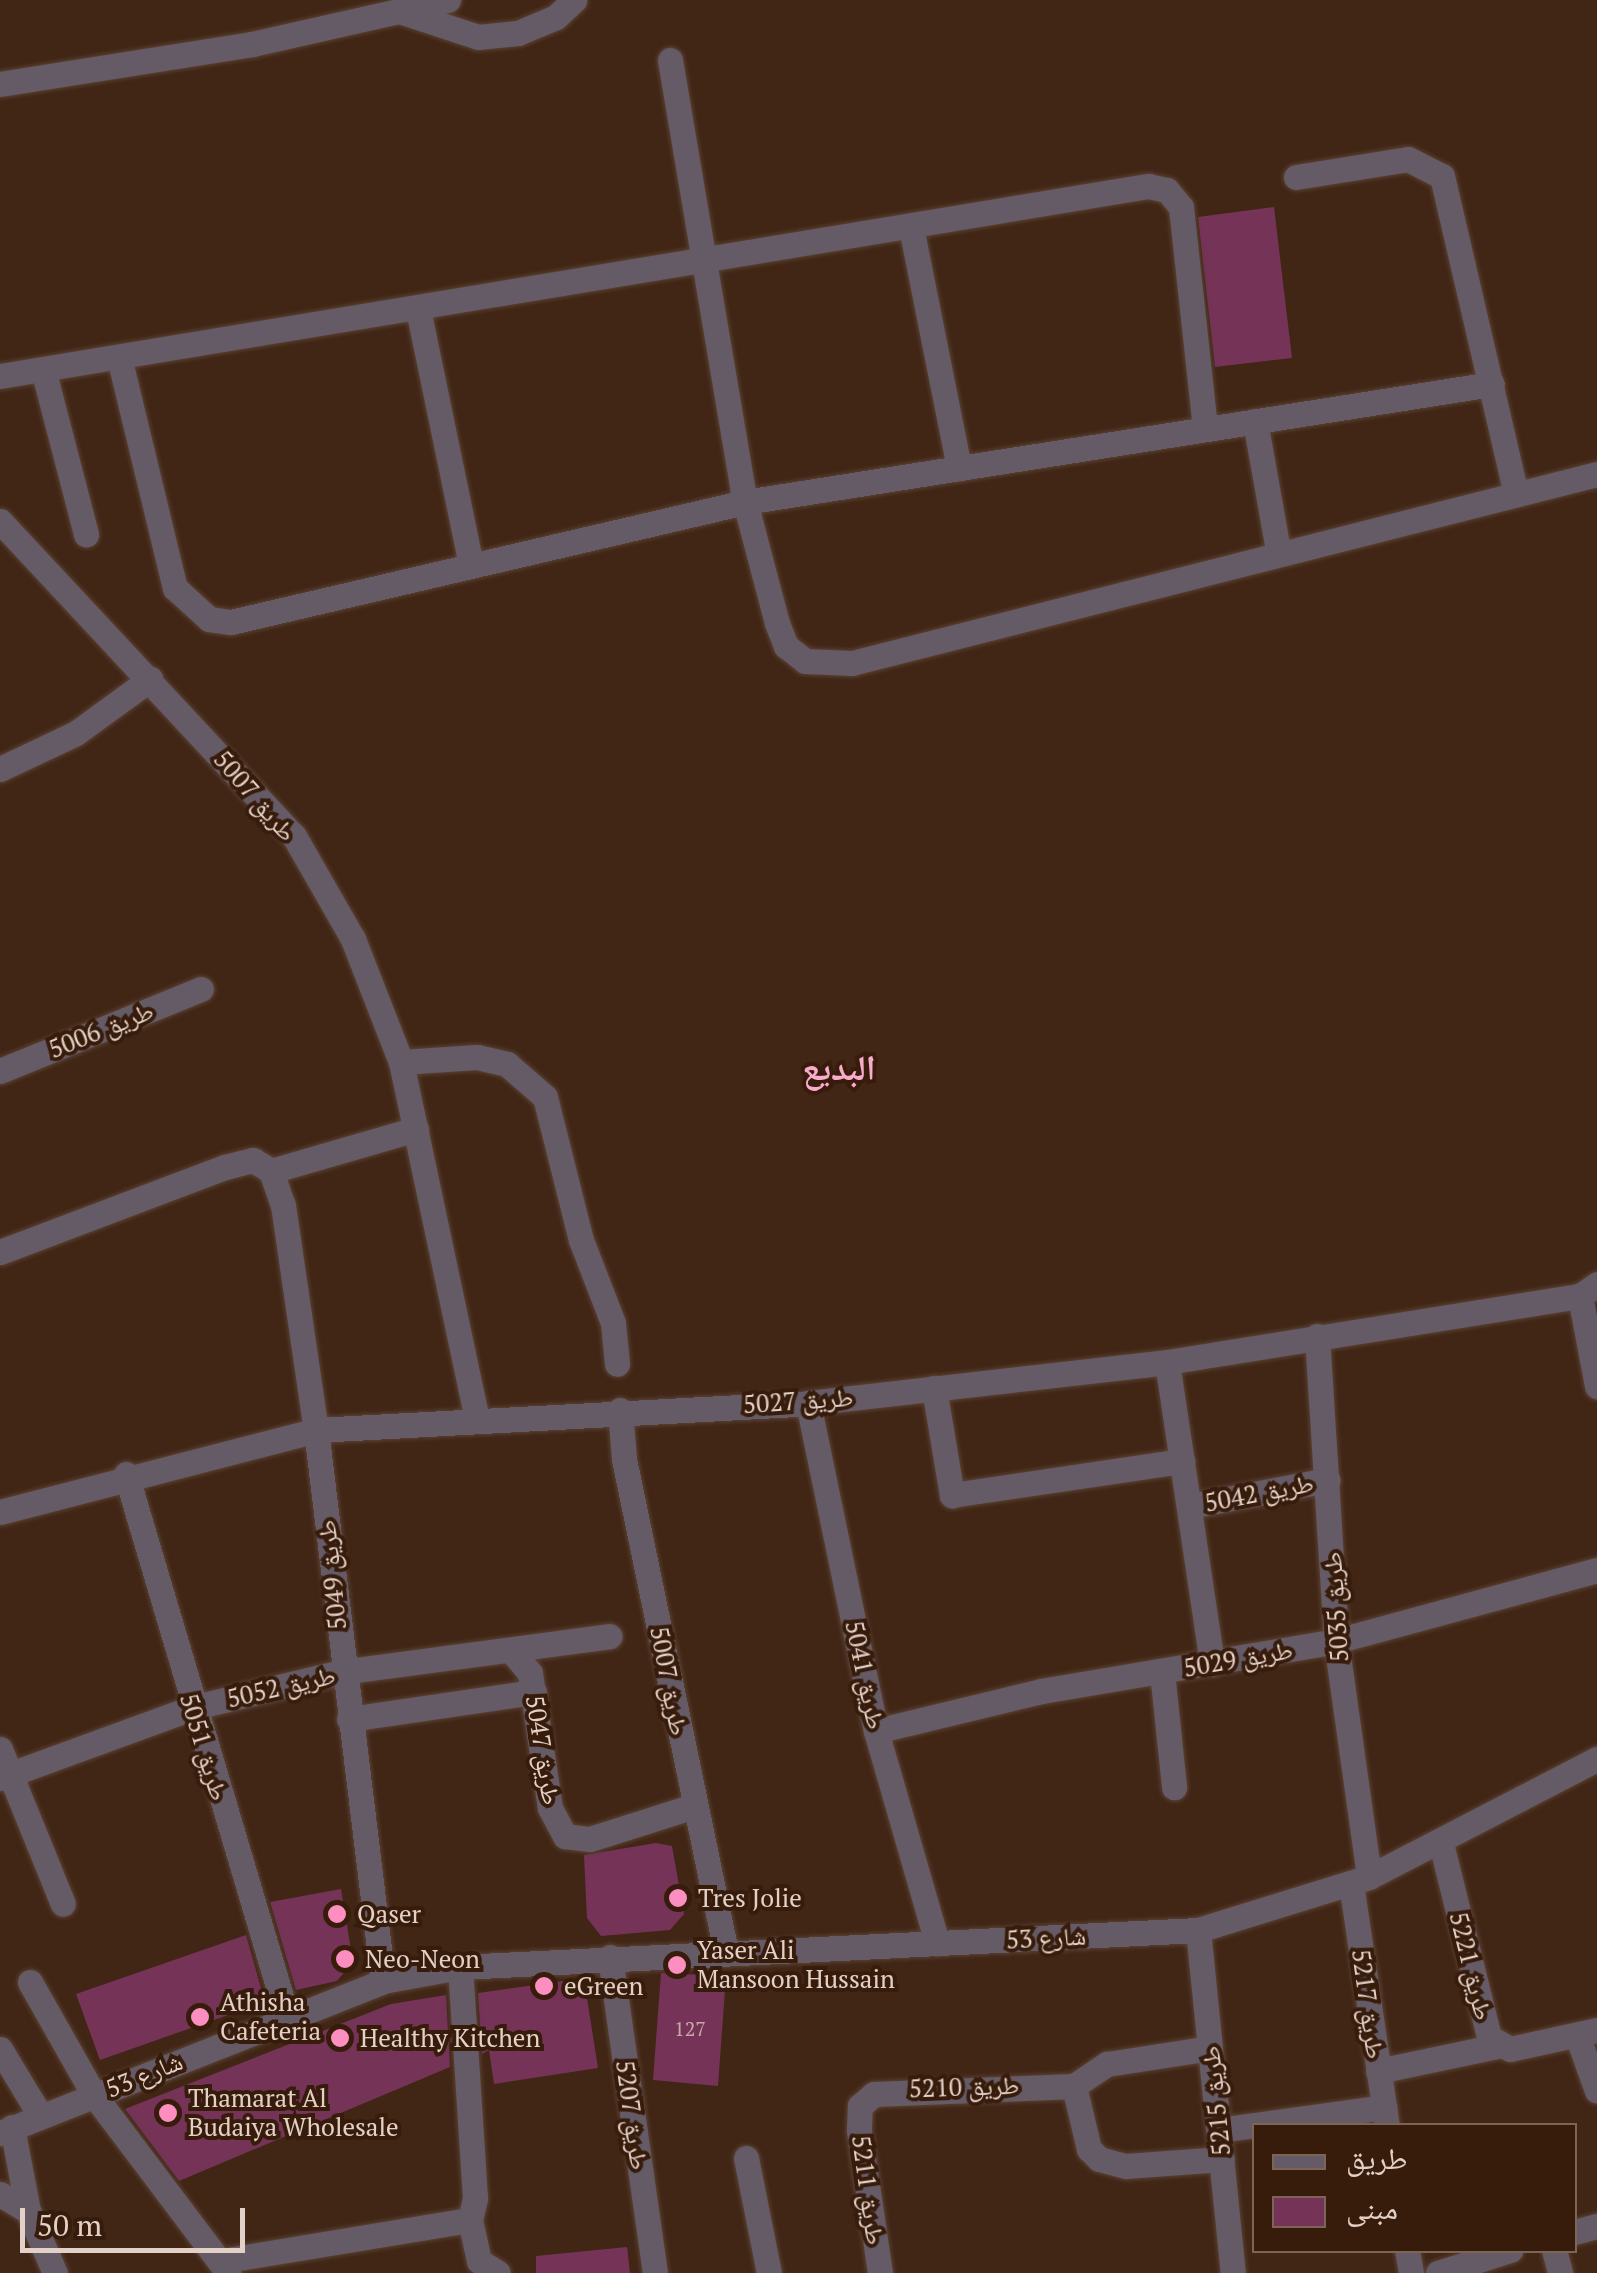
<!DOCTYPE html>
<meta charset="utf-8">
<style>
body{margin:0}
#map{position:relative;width:1597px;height:2273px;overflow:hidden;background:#412616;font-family:"PT Serif","Noto Naskh Arabic",serif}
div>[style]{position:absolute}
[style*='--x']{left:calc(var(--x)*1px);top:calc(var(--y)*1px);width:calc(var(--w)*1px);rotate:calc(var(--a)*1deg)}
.building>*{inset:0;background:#753358}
.roads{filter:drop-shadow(0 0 2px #5b4132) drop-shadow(0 0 2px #5b4132)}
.minor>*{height:25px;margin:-12.5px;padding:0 12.5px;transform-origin:12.5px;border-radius:12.5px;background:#655b67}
.dots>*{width:28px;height:28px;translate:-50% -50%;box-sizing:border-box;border:5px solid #371c0c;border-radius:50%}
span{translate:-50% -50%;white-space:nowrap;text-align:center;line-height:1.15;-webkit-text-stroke:8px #371c0c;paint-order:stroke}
.number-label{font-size:20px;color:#c8a9aa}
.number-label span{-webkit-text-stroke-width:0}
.street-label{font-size:25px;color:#e3d0c6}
.poi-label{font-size:25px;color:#e3d0c6}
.left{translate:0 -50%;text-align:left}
.district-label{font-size:35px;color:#f9abcc;font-weight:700}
.legend{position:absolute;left:1252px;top:2123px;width:325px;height:130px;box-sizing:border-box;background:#371c0c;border:2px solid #7c6456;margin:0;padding:12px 18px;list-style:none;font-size:30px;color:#e3d0c6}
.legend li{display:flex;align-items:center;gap:20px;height:50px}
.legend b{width:50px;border:2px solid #7c6456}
.scale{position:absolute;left:20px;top:2208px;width:225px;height:45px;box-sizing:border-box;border:5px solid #e3d0c6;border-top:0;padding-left:12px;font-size:30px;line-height:35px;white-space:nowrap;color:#e3d0c6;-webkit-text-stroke:8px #371c0c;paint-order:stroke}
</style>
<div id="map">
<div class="building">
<i style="clip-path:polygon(1274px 207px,1292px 358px,1215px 367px,1198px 217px)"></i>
<i style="clip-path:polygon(656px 1843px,672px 1846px,684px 1914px,670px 1930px,601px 1936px,587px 1918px,584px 1855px)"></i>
<i style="clip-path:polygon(341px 1889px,353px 1962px,337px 1981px,296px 1990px,270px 1902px)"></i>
<i style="clip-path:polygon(246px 1935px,265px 2002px,100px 2060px,76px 1994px)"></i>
<i style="clip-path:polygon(661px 1973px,726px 1976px,718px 2086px,653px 2080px)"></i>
<i style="clip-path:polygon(571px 1980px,586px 1992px,598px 2068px,494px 2084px,489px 2050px,482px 2054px,478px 1993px)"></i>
<i style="clip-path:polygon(446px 1995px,450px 2067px,179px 2181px,125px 2109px,391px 2004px)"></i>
<i style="clip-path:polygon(627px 2247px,630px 2273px,536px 2273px,536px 2256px)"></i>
</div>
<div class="roads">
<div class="minor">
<i style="--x:402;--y:12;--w:80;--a:18.2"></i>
<i style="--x:478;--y:37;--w:40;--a:-5.7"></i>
<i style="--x:518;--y:33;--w:41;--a:-22.8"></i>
<i style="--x:556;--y:17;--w:25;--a:-43"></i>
<i style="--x:670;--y:60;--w:448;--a:80.4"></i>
<i style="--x:745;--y:502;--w:125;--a:75.2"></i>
<i style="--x:777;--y:623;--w:25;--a:69"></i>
<i style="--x:786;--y:646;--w:24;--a:38"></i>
<i style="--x:805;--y:661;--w:47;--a:2.4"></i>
<i style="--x:852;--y:663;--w:769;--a:-14.24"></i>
<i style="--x:0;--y:84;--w:255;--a:-9"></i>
<i style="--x:252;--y:44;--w:201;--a:-12.7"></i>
<i style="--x:1296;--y:177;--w:113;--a:-9.1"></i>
<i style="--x:1408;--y:159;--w:38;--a:27"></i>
<i style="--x:1442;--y:176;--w:322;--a:76.9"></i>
<i style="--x:911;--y:227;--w:246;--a:78.7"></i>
<i style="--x:418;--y:309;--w:261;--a:78.3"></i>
<i style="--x:119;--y:357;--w:238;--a:76.4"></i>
<i style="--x:175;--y:588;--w:46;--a:42.4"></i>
<i style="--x:209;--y:619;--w:22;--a:8"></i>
<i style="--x:231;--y:622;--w:528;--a:-13.14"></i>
<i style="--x:745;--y:502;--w:756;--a:-8.98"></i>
<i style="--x:43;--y:369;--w:171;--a:75.4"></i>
<i style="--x:0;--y:376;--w:1164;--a:-9.4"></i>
<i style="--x:1148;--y:186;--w:19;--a:12"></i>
<i style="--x:1167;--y:190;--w:22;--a:51"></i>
<i style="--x:1181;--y:207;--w:223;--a:83.8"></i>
<i style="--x:1255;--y:421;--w:131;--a:79.9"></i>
<i style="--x:0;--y:521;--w:431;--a:47"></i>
<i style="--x:294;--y:836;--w:119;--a:60.2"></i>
<i style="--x:353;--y:939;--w:132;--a:68.7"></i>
<i style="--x:401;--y:1062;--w:365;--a:78"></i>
<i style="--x:0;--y:769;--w:84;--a:-25.3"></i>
<i style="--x:76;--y:733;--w:92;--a:-36.1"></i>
<i style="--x:401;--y:1062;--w:76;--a:-3.8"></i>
<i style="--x:477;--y:1057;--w:31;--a:13"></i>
<i style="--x:507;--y:1064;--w:50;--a:41"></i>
<i style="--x:545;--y:1097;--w:147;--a:75.9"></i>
<i style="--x:581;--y:1240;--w:89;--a:68.9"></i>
<i style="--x:613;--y:1323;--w:41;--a:84.4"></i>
<i style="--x:0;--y:1071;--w:217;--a:-22.2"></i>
<i style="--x:271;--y:1171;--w:36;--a:71"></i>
<i style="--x:283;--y:1205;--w:227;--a:81.7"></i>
<i style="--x:316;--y:1430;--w:555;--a:83.07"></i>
<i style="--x:0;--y:1252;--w:241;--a:-20.7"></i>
<i style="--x:225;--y:1167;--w:29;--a:-14"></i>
<i style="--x:253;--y:1160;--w:21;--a:31"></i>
<i style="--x:271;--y:1171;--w:151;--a:-16.2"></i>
<i style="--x:1580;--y:1296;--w:92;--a:79.3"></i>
<i style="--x:1317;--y:1336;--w:306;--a:86.4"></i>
<i style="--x:1336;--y:1641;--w:238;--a:82"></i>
<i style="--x:1167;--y:1362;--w:305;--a:81.5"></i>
<i style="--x:934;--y:1388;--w:109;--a:80.5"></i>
<i style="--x:952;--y:1495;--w:233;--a:-8.4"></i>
<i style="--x:808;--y:1403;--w:335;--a:78.3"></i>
<i style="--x:876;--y:1731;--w:221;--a:73.9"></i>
<i style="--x:620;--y:1410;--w:49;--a:85.3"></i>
<i style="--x:624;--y:1459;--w:503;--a:78.31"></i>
<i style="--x:126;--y:1474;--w:566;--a:73.48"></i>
<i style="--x:1190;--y:1506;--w:140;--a:-10.7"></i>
<i style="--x:0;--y:1512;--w:326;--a:-14.5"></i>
<i style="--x:316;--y:1430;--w:493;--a:-3.1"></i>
<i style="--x:808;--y:1403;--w:361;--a:-6.5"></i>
<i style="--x:1167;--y:1362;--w:418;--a:-9.1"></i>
<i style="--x:1580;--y:1296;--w:21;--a:-35"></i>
<i style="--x:514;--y:1654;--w:25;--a:50"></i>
<i style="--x:530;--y:1673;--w:136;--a:81.6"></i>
<i style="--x:550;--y:1808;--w:32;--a:62"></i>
<i style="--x:565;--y:1836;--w:25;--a:7"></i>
<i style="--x:590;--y:1839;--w:109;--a:-17.6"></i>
<i style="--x:1162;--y:1672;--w:116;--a:84"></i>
<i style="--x:349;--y:1719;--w:187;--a:-8.3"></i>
<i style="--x:876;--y:1731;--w:170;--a:-13.6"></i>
<i style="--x:1041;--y:1691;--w:299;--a:-9.6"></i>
<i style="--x:1336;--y:1641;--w:270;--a:-15.2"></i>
<i style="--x:0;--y:1749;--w:167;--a:67.9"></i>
<i style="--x:0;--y:1778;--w:203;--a:-20.1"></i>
<i style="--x:191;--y:1708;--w:154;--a:-13.5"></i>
<i style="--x:341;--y:1672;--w:271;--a:-7.6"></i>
<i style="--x:1441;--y:1843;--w:200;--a:76.1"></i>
<i style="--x:1489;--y:2037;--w:24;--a:30"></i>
<i style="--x:1510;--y:2049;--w:89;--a:-12.3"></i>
<i style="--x:1351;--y:1883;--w:246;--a:81.6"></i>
<i style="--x:1198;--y:1930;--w:345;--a:84.2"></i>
<i style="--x:610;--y:1957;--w:319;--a:81.9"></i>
<i style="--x:30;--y:1982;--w:130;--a:60.5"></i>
<i style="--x:94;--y:2095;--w:223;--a:53"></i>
<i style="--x:1577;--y:2035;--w:59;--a:70.3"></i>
<i style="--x:0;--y:2049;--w:77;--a:58.8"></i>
<i style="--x:1378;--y:2071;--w:123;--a:-11.8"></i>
<i style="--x:1074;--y:2086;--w:65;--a:76.6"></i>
<i style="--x:1089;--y:2149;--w:14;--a:45"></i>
<i style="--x:1099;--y:2159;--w:28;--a:15"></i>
<i style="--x:1126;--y:2166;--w:96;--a:-4.2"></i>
<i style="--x:1074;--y:2086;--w:40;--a:-34"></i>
<i style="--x:1107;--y:2064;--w:104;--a:-8.8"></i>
<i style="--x:12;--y:2127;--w:86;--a:79.2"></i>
<i style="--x:28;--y:2211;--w:68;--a:66.5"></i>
<i style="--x:1219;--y:2130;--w:167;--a:-7.9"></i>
<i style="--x:0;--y:2133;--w:412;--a:-21.6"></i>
<i style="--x:383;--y:1981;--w:78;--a:-10.3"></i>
<i style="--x:460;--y:1967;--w:739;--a:-2.87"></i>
<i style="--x:1198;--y:1930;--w:179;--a:-17.2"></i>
<i style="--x:1369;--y:1877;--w:257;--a:-27.4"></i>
<i style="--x:746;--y:2158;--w:117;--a:78.7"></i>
<i style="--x:0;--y:2194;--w:33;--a:31"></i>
<i style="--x:470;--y:2220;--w:42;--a:77.6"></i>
<i style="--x:479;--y:2261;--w:22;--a:32"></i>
<i style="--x:1574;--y:2232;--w:24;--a:-15"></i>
<i style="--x:1407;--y:2250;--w:23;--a:80"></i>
<i style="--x:1554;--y:2250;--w:24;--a:75"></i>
<i style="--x:221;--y:2261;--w:252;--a:-9.4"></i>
<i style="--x:470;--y:2220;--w:23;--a:-77"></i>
<i style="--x:475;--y:2198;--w:231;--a:-93.7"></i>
<i style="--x:880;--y:2273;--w:145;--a:-98.4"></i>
<i style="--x:859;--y:2130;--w:24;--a:-88"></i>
<i style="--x:860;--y:2106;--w:18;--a:-41"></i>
<i style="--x:874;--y:2094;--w:200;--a:-2.3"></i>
<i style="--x:1438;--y:2273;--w:76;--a:-17.7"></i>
</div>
</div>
<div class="dots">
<i style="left:678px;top:1898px;background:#fd8ec0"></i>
<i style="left:337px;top:1914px;background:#fd8ec0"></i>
<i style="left:345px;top:1959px;background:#fd8ec0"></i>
<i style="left:677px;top:1965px;background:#fd8ec0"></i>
<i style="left:544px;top:1986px;background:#fd8ec0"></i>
<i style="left:200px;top:2017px;background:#fd8ec0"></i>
<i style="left:340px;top:2038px;background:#fd8ec0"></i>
<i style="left:168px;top:2113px;background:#fd8ec0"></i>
</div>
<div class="number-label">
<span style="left:690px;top:2028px">127</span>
</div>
<div class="street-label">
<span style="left:255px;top:796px;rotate:49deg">طريق 5007</span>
<span style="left:101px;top:1030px;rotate:-22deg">طريق 5006</span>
<span style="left:798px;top:1401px;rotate:-4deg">طريق 5027</span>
<span style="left:1259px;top:1493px;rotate:-11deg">طريق 5042</span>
<span style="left:332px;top:1575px;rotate:-96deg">طريق 5049</span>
<span style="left:1336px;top:1607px;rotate:-94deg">طريق 5035</span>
<span style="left:1238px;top:1659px;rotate:-10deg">طريق 5029</span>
<span style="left:865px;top:1675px;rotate:78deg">طريق 5041</span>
<span style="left:669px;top:1681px;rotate:79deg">طريق 5007</span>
<span style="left:281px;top:1687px;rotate:-13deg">طريق 5052</span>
<span style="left:204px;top:1747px;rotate:73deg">طريق 5051</span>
<span style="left:543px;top:1750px;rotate:81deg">طريق 5047</span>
<span style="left:1046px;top:1938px;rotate:-3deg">شارع 53</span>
<span style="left:1471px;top:1966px;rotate:76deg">طريق 5221</span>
<span style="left:1368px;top:2004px;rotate:82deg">طريق 5217</span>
<span style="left:144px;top:2075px;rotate:-22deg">شارع 53</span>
<span style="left:964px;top:2087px;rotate:-2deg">طريق 5210</span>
<span style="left:1216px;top:2101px;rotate:-96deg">طريق 5215</span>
<span style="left:632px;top:2115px;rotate:82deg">طريق 5207</span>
<span style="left:868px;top:2190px;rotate:82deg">طريق 5211</span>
</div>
<div class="poi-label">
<span class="left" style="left:698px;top:1898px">Tres Jolie</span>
<span class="left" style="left:357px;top:1914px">Qaser</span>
<span class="left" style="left:697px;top:1965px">Yaser Ali<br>Mansoon Hussain</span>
<span class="left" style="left:365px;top:1959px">Neo-Neon</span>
<span class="left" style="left:564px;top:1986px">eGreen</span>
<span class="left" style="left:220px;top:2017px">Athisha<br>Cafeteria</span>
<span class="left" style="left:360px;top:2038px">Healthy Kitchen</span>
<span class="left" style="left:188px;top:2113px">Thamarat Al<br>Budaiya Wholesale</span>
</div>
<div class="district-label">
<span style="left:839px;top:1067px">البديع</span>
</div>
<ul class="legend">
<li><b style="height:12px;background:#655b67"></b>طريق</li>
<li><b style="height:28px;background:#753358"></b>مبنى</li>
</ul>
<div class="scale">50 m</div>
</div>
